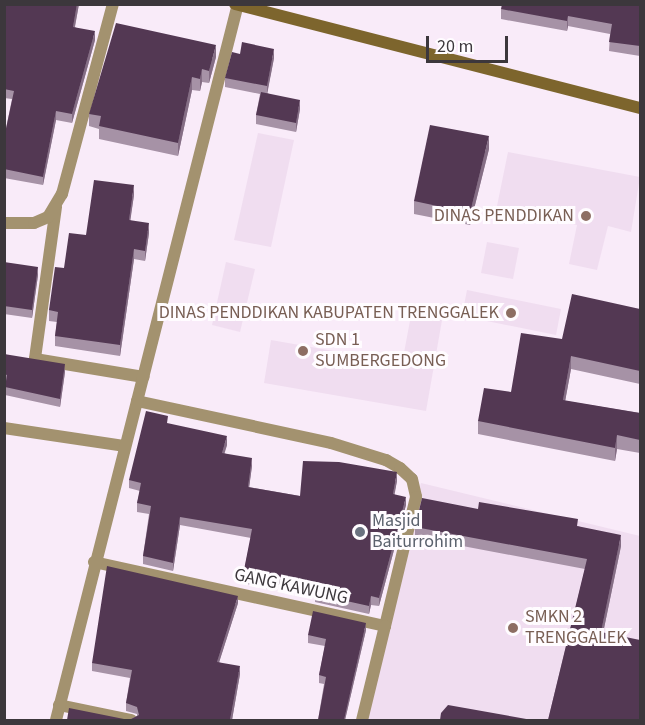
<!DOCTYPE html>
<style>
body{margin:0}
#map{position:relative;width:645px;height:725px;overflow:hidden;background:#f9ebf9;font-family:"Source Sans 3",sans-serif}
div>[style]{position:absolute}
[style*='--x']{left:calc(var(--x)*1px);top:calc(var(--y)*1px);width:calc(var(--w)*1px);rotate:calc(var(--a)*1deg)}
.built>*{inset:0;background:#f0ddf0}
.street>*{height:12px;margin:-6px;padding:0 6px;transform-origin:6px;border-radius:6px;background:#a3926f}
.secondary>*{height:12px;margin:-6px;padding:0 6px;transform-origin:6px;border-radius:6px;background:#7d652d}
.wall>*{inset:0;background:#a692a6}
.shaded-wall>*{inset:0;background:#856e85}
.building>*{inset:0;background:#533853}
.dots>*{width:16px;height:16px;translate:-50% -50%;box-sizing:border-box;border:3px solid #fffcff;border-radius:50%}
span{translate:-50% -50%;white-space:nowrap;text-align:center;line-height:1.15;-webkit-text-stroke:6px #fffcff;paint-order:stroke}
.education-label{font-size:18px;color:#785e54}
.right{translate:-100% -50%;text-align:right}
.left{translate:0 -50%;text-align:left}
.worship-label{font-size:18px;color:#5b616d}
.street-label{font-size:18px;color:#3c373c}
.frame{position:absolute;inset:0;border:6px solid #3c373c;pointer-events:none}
.scale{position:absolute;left:426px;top:36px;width:82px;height:27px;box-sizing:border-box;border:3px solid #3c373c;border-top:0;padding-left:8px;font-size:18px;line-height:21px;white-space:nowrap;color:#3c373c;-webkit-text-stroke:4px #fffcff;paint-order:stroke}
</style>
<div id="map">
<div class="built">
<i style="clip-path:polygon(258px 133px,294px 140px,271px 247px,234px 240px)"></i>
<i style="clip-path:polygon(508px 152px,640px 177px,631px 232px,608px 226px,597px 270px,569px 264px,577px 225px,497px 206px)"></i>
<i style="clip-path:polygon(487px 242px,519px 248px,513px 279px,481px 273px)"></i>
<i style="clip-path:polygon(226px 262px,255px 269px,240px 332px,212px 325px)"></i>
<i style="clip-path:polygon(467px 290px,561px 309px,556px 335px,462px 316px)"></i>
<i style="clip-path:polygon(413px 305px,444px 309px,426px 411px,264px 383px,271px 340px,402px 363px)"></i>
<i style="clip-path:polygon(421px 483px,640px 536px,640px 720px,364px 720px)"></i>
</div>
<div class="street">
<i style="--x:56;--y:207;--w:153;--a:97.9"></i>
<i style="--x:35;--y:359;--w:110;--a:9.4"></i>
<i style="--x:4;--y:223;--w:30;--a:0"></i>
<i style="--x:34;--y:223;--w:15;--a:-23"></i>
<i style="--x:48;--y:217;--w:27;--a:-59"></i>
<i style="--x:62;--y:194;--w:197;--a:-75"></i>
<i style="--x:137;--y:401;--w:198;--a:12.2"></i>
<i style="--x:331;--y:443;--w:58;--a:17.2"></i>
<i style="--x:386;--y:460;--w:16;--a:30"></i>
<i style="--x:400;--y:468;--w:16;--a:43"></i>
<i style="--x:412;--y:479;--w:18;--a:77"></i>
<i style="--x:416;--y:497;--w:133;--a:103.5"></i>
<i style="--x:4;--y:428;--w:121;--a:8.5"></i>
<i style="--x:94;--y:562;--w:298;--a:12.4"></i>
<i style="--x:385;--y:626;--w:97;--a:103.7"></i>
<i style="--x:59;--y:705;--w:74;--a:11.8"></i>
<i style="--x:56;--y:720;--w:739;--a:-75.74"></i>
</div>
<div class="secondary">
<i style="--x:235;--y:4;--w:418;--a:14.4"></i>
</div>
<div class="wall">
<i style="clip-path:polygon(4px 4px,79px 4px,75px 27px,95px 40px,72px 123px,56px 120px,43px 185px,4px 178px,4px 138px,12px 99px,4px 98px)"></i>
<i style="clip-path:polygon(640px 4px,640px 56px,609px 51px,610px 34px,568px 26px,567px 31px,501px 19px,501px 9px)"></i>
<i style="clip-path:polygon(240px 54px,274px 58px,267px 93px,300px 109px,296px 132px,256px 124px,256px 115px,260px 94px,225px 87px,225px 78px)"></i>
<i style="clip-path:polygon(216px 57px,209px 83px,202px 82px,200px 91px,192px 90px,178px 156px,99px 139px,99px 129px,89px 126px,89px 114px)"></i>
<i style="clip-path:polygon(489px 149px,470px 225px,414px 214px,414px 201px)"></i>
<i style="clip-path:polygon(134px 195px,130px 220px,149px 233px,145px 261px,134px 259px,120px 356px,55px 346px,55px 336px,57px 322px,49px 321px,49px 310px,64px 268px,86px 235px)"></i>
<i style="clip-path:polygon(4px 262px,38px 275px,32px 318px,4px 314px)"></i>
<i style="clip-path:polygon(640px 309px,640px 384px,571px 369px,565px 401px,640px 413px,640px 453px,617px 449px,615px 461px,478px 434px,478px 421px,511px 392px,562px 339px)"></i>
<i style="clip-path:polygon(4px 354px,65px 372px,60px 407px,5px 395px,6px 383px,4px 383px)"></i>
<i style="clip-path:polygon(168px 424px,227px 445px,224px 453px,252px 466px,249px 487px,300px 496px,397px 481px,394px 494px,406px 505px,379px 606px,371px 605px,369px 614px,315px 602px,316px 593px,275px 584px,274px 590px,243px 583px,243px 575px,251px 538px,180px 525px,173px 571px,143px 564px,143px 556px,149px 514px,137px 512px,137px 503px,140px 491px,129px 488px,129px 480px)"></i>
<i style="clip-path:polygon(478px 509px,578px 526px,621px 546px,603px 633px,548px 720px,585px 569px,415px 537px,415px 527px)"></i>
<i style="clip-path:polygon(238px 603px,219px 662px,240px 674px,232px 720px,129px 720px,137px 716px,137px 714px,126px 711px,126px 703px,130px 678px,92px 671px,92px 663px)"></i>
<i style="clip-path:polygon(366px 630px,345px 720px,318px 720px,324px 684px,319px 683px,319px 675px,325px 646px,308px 643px,308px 635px)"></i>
</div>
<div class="shaded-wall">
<i style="clip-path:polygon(77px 4px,79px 4px,73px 36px,73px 27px)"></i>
<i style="clip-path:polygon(568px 16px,568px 26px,567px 31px,567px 21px)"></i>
<i style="clip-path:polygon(95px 31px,95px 40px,72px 123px,72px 114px)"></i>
<i style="clip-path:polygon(216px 45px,216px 57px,209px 83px,209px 71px)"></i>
<i style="clip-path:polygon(274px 49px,274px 58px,267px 95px,267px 86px)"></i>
<i style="clip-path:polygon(202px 69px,202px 82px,200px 91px,200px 79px)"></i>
<i style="clip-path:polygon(192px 77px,192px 90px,178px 156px,178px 143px)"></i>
<i style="clip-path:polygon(300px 100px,300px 109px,296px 132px,296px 123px)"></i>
<i style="clip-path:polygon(56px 111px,56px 120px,43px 185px,43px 177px)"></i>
<i style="clip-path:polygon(489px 136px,489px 149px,470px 225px,470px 213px)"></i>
<i style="clip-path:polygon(134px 185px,134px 195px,129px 230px,129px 220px)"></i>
<i style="clip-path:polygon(149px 223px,149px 233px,145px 261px,145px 251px)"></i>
<i style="clip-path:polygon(134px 249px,134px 259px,120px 356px,120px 345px)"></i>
<i style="clip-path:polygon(38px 267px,38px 275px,32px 318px,32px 310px)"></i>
<i style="clip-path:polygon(571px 356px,571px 369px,563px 413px,563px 400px)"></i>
<i style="clip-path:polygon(65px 364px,65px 372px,60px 407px,60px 399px)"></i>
<i style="clip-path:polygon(617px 435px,617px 449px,615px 461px,615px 448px)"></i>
<i style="clip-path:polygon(227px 436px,227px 445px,222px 462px,222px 453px)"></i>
<i style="clip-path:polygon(252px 458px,252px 466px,248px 496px,248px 487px)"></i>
<i style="clip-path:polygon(397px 472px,397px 481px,393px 503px,393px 494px)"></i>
<i style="clip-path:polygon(406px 497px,406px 505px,379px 606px,379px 598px)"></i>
<i style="clip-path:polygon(180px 517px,180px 525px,173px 571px,173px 563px)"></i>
<i style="clip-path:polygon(621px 535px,621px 546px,601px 643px,601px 632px)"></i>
<i style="clip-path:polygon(238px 596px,238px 603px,217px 669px,217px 662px)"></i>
<i style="clip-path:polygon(371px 596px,371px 605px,369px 614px,369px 606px)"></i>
<i style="clip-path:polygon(366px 623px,366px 630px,345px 720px,344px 720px)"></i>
<i style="clip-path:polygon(240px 666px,240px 674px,232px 720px,230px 720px)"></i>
</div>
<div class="building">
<i style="clip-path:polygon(4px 4px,77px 4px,73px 27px,95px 31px,72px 114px,56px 111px,43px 177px,4px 169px,4px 138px,14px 91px,4px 89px)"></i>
<i style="clip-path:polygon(502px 4px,640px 4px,640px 46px,609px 42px,612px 24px,568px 16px,567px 21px,501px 9px)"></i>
<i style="clip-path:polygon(116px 23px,216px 45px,209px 71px,202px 69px,200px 79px,192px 77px,178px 143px,99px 126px,101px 116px,89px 114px)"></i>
<i style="clip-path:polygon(242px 42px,274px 49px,267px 86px,225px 78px,232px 52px,240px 54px)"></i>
<i style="clip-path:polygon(261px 92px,300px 100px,296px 123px,256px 115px)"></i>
<i style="clip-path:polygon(430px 125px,489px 136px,470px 213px,414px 201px)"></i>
<i style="clip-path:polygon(94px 180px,134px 185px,129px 220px,149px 223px,145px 251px,134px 249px,120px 345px,55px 336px,58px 312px,49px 310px,55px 267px,64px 268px,69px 233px,86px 235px)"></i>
<i style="clip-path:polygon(4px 262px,38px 267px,32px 310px,4px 306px)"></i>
<i style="clip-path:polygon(572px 294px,640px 309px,640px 371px,571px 356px,563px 400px,640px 413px,640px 440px,617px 435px,615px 448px,478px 421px,484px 388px,511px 392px,521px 333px,562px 339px)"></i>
<i style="clip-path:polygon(4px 354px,65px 364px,60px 399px,5px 387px,7px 375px,4px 374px)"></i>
<i style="clip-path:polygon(146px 411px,168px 416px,167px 423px,227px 436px,222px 453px,252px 458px,248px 487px,300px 496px,303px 461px,339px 462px,397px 472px,393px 494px,406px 497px,379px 598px,371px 596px,369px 606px,315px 594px,317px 585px,275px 576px,274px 581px,243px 575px,252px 529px,180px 517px,173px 563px,143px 556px,151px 506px,137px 503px,141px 483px,129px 480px)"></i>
<i style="clip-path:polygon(422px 498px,478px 509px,479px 502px,578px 519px,577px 526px,621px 535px,601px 632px,640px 640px,640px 720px,548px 720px,587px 559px,415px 527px)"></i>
<i style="clip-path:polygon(107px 566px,238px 596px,217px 662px,240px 666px,230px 720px,129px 720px,139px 715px,137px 707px,126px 703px,132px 670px,92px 663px)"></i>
<i style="clip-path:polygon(313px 611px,366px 623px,344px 720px,318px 720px,326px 677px,319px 675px,326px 639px,308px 635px)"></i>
<i style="clip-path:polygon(448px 705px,532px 720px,440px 720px,441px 713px)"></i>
<i style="clip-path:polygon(69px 708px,129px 720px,67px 720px)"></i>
</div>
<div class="dots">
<i style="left:586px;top:216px;background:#8d6e63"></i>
<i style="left:511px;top:313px;background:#8d6e63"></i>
<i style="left:303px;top:351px;background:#8d6e63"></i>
<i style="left:360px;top:532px;background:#6b7280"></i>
<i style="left:513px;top:628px;background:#8d6e63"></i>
</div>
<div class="education-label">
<span class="right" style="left:574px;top:216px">DINAS PENDDIKAN</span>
<span class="right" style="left:499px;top:313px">DINAS PENDDIKAN KABUPATEN TRENGGALEK</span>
<span class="left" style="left:315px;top:351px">SDN 1<br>SUMBERGEDONG</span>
<span class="left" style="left:525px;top:628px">SMKN 2<br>TRENGGALEK</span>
</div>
<div class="worship-label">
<span class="left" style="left:372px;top:532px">Masjid<br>Baiturrohim</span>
</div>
<div class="street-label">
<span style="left:291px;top:587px;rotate:12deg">GANG KAWUNG</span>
</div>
<div class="frame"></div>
<div class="scale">20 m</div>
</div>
